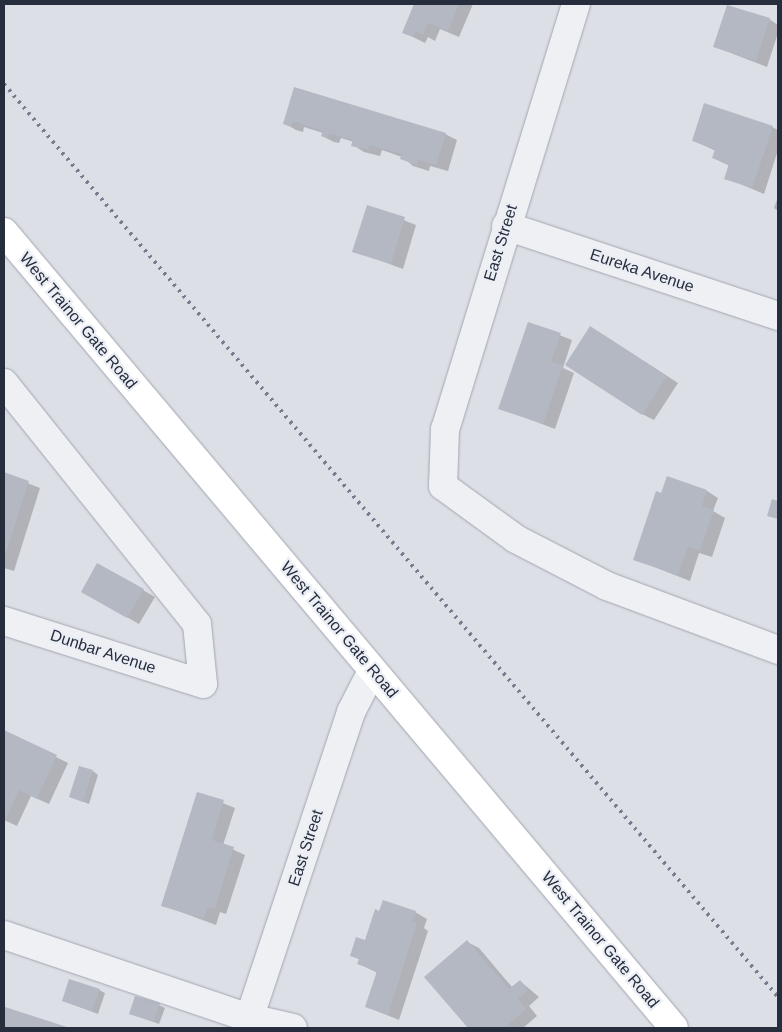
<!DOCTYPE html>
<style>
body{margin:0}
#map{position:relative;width:782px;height:1032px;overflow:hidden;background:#dcdfe6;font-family:Arial,sans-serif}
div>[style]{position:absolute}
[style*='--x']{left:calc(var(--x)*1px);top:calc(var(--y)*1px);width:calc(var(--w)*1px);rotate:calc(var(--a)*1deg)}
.shadow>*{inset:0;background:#0003}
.building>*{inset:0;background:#b3b8c3}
.roads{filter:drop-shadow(0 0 1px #a2a6b0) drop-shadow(0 0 1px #a2a6b0)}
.minor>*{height:28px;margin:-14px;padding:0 14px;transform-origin:14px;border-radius:14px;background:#eef0f4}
.major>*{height:28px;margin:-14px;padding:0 14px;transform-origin:14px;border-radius:14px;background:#fff}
.rail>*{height:4px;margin-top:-2px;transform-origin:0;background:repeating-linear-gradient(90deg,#757e8f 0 2.5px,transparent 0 7.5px)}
span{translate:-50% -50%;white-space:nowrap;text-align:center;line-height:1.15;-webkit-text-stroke:4.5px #ebeef4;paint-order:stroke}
.street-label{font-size:16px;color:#262d3c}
.frame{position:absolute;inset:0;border:5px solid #262d3c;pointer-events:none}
</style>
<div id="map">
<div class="shadow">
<i style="clip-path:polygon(415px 4px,473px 4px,459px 37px,440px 29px,435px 41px,428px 37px,425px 43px,403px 32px)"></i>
<i style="clip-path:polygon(769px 19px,778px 25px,778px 33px,767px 67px,715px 47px)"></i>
<i style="clip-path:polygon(295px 89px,445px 134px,457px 140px,448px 171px,430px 166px,429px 171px,413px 166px,402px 157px,382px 150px,380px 156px,364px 152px,353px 145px,354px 142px,341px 138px,339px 143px,334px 142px,322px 136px,323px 133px,304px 127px,303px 132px,296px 130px,284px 123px)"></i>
<i style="clip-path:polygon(772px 127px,778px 130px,778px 150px,764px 194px,726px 178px,730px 166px,713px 158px,716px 151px,694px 141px)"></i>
<i style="clip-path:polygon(778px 197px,778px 211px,774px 208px)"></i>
<i style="clip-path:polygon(368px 206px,416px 225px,403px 269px,354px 251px)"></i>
<i style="clip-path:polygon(528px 323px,572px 340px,563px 368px,574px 373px,555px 429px,500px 408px)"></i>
<i style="clip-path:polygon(602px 334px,678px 383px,654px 420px,642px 414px)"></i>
<i style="clip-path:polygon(4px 474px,40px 488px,14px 571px,4px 568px)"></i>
<i style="clip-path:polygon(707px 491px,718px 498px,713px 511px,725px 518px,712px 557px,699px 553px,690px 581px,634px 559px,662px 494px)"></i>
<i style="clip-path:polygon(98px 564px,155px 597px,139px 624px,82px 592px)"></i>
<i style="clip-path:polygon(4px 731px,68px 763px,49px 804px,31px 796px,17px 826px,4px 820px)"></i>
<i style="clip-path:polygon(93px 771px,98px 775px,89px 804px,71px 797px)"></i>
<i style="clip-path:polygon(198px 793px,235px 808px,223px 845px,245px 855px,226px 914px,220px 912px,216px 925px,162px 905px)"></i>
<i style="clip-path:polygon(380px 912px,415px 912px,427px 919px,424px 928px,428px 931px,399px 1020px,367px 1007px,378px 973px,359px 964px,360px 960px,352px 955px,366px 942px)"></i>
<i style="clip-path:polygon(467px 942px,479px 948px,512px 987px,520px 981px,539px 997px,529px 1006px,537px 1016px,523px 1028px,470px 1028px,426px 977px)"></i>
<i style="clip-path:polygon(99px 990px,105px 993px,98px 1014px,63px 1001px)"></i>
<i style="clip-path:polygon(159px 1005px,165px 1008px,159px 1024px,131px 1014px)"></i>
<i style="clip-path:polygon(6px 1008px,67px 1028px,4px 1028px)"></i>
</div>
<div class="building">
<i style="clip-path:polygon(414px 4px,459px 4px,448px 31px,428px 23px,423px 35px,416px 31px,413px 37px,402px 33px)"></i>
<i style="clip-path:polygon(727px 5px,770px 18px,756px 61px,713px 47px)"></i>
<i style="clip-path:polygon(294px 87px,446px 133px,436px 165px,418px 160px,417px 165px,400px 159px,402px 154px,370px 145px,368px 150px,351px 146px,353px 140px,329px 133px,327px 138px,321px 136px,323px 131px,293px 121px,291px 127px,283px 124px)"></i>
<i style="clip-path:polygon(704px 103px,773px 126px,752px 188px,724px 179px,729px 164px,712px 158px,715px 149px,692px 141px)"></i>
<i style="clip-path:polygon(367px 205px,405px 217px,391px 264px,352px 252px)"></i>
<i style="clip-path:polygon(528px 322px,561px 333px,551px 362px,563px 365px,543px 424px,498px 409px)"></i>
<i style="clip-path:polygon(590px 326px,667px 376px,642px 415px,565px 365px)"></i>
<i style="clip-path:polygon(4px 472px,29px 481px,4px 559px)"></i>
<i style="clip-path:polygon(667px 476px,707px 490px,702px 506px,714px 510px,700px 551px,688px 547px,678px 575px,633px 560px,656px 491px,661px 493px)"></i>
<i style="clip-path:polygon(772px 499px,778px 501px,778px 519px,767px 516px)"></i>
<i style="clip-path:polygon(97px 563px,144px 589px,127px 618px,81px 592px)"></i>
<i style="clip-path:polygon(4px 730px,57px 755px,37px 799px,19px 790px,4px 823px)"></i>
<i style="clip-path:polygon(79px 766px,93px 770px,83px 802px,69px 797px)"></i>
<i style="clip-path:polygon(197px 792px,224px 800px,212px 840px,234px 847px,215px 909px,208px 907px,204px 919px,161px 906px)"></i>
<i style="clip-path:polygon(383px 900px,416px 911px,412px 921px,417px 923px,388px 1015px,365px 1007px,377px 971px,357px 964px,359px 959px,350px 956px,356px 937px,365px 940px,375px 909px,379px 911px)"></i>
<i style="clip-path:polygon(467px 940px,509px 989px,520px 980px,528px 990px,518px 999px,526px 1009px,504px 1028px,468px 1028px,424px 977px)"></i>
<i style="clip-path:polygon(69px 979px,100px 989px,92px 1011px,62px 1001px)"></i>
<i style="clip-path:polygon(135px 996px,160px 1003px,154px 1022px,129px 1014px)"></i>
<i style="clip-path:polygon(5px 1007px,70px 1028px,4px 1028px)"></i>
</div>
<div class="roads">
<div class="minor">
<i style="--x:576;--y:4;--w:445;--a:107.1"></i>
<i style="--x:445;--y:429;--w:57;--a:92"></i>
<i style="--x:443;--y:486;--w:90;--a:36"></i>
<i style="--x:516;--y:539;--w:102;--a:27.3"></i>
<i style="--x:607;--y:586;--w:183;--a:20.5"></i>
<i style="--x:506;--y:226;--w:287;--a:18.3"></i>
<i style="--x:4;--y:383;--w:309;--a:51.3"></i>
<i style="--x:197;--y:624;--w:60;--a:84.3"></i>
<i style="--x:203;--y:684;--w:209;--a:-162.4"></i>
<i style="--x:4;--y:935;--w:259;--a:18.7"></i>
<i style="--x:249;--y:1018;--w:45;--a:12.8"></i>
<i style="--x:246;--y:1028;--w:333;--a:-71.6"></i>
<i style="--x:351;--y:712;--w:46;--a:-62.9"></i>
</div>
<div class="major">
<i style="--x:4;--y:232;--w:1040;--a:49.91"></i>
</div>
</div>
<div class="rail">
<i style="--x:4;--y:84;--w:1197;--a:49.71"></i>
</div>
<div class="street-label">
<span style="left:501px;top:243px;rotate:-73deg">East Street</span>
<span style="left:642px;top:271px;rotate:18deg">Eureka Avenue</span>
<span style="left:78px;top:321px;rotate:50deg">West Trainor Gate Road</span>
<span style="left:339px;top:630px;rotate:50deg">West Trainor Gate Road</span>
<span style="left:103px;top:652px;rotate:18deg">Dunbar Avenue</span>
<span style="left:306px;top:848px;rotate:-72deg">East Street</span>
<span style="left:600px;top:940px;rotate:50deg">West Trainor Gate Road</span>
</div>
<div class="frame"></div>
</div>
